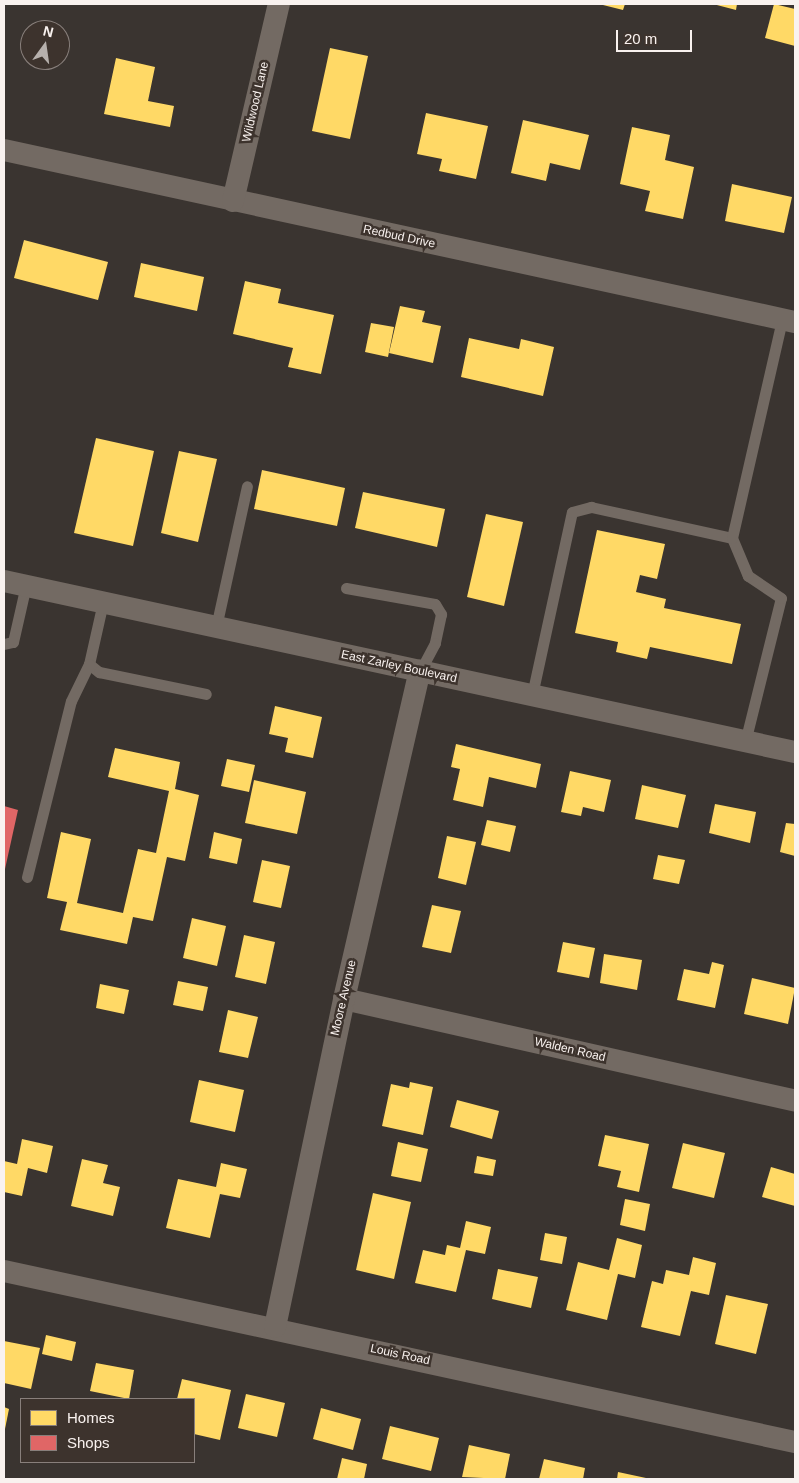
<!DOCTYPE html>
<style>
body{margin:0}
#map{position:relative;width:799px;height:1483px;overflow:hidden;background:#3a3430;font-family:Helvetica,sans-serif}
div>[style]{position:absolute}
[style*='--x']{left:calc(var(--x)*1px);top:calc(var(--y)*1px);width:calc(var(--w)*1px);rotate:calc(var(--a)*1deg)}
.homes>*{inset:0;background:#ffd966}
.shops>*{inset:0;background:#e06666}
.service>*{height:11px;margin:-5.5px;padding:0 5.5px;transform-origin:5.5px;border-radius:5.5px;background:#736a63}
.minor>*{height:22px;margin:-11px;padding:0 11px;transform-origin:11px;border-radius:11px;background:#736a63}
span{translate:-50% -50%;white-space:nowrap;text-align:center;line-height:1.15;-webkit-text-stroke:5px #3d332d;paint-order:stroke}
.street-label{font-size:12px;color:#f9f2ef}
.frame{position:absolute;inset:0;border:5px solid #f9f2ef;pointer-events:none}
.legend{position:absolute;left:20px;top:1398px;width:175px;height:65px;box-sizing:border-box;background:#3d332d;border:1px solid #887f7b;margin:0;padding:6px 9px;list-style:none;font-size:15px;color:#f9f2ef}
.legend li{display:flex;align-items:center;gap:10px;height:25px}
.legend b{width:25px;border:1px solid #887f7b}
.north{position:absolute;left:20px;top:20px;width:50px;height:50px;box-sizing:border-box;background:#3d332d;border:1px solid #887f7b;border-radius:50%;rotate:14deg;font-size:14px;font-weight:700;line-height:20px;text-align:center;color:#f9f2ef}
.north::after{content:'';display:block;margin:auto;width:18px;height:22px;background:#b6b0ac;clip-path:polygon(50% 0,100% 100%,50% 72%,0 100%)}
.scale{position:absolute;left:616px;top:30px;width:76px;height:22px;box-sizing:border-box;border:2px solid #f9f2ef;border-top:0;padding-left:6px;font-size:15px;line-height:18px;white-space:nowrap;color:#f9f2ef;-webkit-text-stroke:4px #3d332d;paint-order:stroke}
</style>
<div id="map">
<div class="homes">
<i style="clip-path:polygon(599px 4px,625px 4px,623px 10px)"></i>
<i style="clip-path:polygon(713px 4px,737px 4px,736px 10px)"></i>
<i style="clip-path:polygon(774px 4px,795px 9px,795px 46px,765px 38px)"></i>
<i style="clip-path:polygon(330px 48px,368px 56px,350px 139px,312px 131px)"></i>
<i style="clip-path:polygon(116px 58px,155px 67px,148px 101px,174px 106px,170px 127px,104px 114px)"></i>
<i style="clip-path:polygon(426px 113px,488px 126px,476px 179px,439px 171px,442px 159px,417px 154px)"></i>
<i style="clip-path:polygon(523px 120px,589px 135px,580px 170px,550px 163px,546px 181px,511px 173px)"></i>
<i style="clip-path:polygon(632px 127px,670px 135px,665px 160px,694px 167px,683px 219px,645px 211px,650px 191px,620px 184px)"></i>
<i style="clip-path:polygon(732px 184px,792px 197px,784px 233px,725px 221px)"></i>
<i style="clip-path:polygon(24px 240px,108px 262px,98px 300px,14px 278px)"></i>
<i style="clip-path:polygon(141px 263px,204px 277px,197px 311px,134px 297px)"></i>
<i style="clip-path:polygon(245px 281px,281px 289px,278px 303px,334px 315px,321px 374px,288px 367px,293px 348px,233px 334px)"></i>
<i style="clip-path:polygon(400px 306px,425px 311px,422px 322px,441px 326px,433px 363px,389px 353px)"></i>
<i style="clip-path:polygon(371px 323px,394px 327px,388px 357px,365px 352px)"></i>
<i style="clip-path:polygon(469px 338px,519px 349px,521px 339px,554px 347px,543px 396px,461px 377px)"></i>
<i style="clip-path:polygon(96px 438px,154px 451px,133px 546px,74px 533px)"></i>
<i style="clip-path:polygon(179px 451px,217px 459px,198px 542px,161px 533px)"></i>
<i style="clip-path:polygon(262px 470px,345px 488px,337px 526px,254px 509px)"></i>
<i style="clip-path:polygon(363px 492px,445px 509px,437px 547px,355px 528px)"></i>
<i style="clip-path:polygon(486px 514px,523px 522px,504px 606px,467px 597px)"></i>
<i style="clip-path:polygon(597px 530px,665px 544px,657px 579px,640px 575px,636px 592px,666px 599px,664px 608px,741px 624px,732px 664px,650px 647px,647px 659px,616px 652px,618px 642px,575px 633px)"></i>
<i style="clip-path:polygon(275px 706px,322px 717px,313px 758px,285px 752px,288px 738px,269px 734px)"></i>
<i style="clip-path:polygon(456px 744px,541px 764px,536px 788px,489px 777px,483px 807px,453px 800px,460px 769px,451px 767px)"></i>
<i style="clip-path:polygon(115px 748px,180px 762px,175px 789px,199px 795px,185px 861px,167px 857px,153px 921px,133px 917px,127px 944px,60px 930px,67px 902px,47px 898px,61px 832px,91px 839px,77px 903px,123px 913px,138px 849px,156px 853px,169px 791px,108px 777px)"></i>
<i style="clip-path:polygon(227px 759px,255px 765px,249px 792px,221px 786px)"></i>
<i style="clip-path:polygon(570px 771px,611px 780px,604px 812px,583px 807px,581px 816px,561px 812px)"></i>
<i style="clip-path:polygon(254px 780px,306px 792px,297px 834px,245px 823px)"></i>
<i style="clip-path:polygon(642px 785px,686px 795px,678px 828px,635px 819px)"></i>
<i style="clip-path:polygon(715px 804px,756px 812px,750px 843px,709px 833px)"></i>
<i style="clip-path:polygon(487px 820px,516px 826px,510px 852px,481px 845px)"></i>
<i style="clip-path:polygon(786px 823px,795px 824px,795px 856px,780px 852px)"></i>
<i style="clip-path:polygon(214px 832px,242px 839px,237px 864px,209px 858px)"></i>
<i style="clip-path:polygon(447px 836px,476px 842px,466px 885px,438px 878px)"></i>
<i style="clip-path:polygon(658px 855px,685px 860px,679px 884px,653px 879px)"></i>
<i style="clip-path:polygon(262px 860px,290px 866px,281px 908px,253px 902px)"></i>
<i style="clip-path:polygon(432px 905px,461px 911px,451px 953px,422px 947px)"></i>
<i style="clip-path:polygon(192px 918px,226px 926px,217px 966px,183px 958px)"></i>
<i style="clip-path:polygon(244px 935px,275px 942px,266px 984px,235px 977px)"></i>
<i style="clip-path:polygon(563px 942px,595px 948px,589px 978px,557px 972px)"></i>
<i style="clip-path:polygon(604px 954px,642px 960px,637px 990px,600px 983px)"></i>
<i style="clip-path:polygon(712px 962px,724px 965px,715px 1008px,677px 1000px,684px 969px,709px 974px)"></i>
<i style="clip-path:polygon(752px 978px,795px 988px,788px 1024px,744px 1014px)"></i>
<i style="clip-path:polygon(178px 981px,208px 987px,203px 1011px,173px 1005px)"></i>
<i style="clip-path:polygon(100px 984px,129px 990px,124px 1014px,96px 1008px)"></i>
<i style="clip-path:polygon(228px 1010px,258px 1017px,248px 1058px,219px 1052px)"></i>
<i style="clip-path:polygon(199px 1080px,244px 1090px,235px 1132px,190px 1122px)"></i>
<i style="clip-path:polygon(410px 1082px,433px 1087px,423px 1135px,382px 1126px,391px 1084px,409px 1088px)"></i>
<i style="clip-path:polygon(457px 1100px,499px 1111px,492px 1139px,450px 1127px)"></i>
<i style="clip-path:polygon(605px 1135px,649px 1144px,639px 1192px,617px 1187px,621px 1171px,598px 1166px)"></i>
<i style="clip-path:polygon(22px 1139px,53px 1146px,47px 1173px,28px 1168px,22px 1196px,4px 1192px,4px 1161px,17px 1164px)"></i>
<i style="clip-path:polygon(398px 1142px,428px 1149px,421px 1182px,391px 1176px)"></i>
<i style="clip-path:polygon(683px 1143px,725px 1153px,714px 1198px,672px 1188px)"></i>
<i style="clip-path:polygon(477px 1156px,496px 1160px,493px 1176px,474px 1173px)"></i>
<i style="clip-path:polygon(82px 1159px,108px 1165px,103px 1183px,120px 1187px,113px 1216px,71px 1206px)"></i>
<i style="clip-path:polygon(221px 1163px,247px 1169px,240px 1198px,220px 1194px,210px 1238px,166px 1228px,178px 1179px,216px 1187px)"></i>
<i style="clip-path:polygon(771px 1167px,795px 1174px,795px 1206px,762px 1197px)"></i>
<i style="clip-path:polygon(373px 1193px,411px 1202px,394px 1279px,356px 1270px)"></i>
<i style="clip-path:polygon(625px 1199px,650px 1204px,645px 1231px,620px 1225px)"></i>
<i style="clip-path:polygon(466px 1221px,491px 1227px,485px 1254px,466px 1250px,456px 1292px,415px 1283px,423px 1250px,445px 1255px,447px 1245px,460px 1248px)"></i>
<i style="clip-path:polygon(545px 1233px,567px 1237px,562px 1264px,540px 1260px)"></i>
<i style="clip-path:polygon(617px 1238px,642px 1245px,635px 1278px,618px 1274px,607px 1320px,566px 1310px,578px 1262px,609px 1270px)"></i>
<i style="clip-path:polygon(693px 1257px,716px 1263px,709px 1295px,691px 1291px,680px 1336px,641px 1327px,652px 1281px,663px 1284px,666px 1270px,689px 1275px)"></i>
<i style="clip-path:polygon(498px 1269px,538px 1277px,531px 1308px,492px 1299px)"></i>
<i style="clip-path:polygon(726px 1295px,768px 1304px,756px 1354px,715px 1344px)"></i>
<i style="clip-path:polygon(46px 1335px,76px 1342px,72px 1361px,42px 1354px)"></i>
<i style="clip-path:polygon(4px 1341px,40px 1348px,31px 1389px,4px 1383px)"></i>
<i style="clip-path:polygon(96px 1363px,134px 1370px,129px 1399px,90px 1391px)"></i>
<i style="clip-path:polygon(182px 1379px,231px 1390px,220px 1440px,194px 1434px,194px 1399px,177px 1399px)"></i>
<i style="clip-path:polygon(246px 1394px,285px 1403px,277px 1437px,238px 1428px)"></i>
<i style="clip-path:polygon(4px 1407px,9px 1409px,5px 1429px,4px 1429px)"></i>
<i style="clip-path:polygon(321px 1408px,361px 1419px,353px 1450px,313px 1439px)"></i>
<i style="clip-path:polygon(390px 1426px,439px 1438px,431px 1471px,382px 1459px)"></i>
<i style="clip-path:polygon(469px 1445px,510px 1454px,505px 1479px,462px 1477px)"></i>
<i style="clip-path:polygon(342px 1458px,367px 1464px,364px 1479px,337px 1479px)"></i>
<i style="clip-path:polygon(544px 1459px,585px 1468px,583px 1479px,539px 1479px)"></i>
<i style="clip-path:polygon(618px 1472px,646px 1478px,646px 1479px,617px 1479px)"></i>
</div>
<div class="shops">
<i style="clip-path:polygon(4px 806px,18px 810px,5px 869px,4px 869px)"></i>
</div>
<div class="service">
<i style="--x:346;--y:588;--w:90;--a:10.2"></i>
<i style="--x:435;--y:604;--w:12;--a:59"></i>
<i style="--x:441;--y:614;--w:30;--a:102"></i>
<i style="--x:435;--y:643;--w:32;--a:118"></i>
<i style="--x:103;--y:602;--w:64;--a:102.7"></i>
<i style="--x:89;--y:664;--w:13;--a:39"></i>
<i style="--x:99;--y:672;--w:109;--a:11.6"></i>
<i style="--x:216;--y:627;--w:144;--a:-77.6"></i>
<i style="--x:4;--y:644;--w:9;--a:-13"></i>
<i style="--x:13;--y:642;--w:58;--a:-77.2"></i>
<i style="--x:532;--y:695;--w:187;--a:-77.7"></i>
<i style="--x:572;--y:512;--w:20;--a:-15"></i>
<i style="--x:591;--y:507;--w:144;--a:12.4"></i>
<i style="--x:745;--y:742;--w:148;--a:-76"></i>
<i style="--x:781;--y:598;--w:40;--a:-146"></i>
<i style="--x:748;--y:576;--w:41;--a:-112.8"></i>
<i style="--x:732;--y:538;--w:225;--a:-77.1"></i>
<i style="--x:27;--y:877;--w:181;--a:-76"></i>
<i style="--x:71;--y:701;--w:41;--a:-64.1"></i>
</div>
<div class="minor">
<i style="--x:4;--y:150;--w:809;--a:12.27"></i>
<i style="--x:233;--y:201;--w:202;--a:-76.9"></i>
<i style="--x:4;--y:581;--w:809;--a:12.2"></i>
<i style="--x:344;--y:999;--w:462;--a:12.7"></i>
<i style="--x:4;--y:1271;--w:809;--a:12.2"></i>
<i style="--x:275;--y:1327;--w:335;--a:-78.1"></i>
<i style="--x:344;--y:999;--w:337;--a:-77"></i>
</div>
<div class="street-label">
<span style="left:256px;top:102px;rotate:-77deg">Wildwood Lane</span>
<span style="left:399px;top:237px;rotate:12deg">Redbud Drive</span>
<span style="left:399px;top:667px;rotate:12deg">East Zarley Boulevard</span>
<span style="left:344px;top:998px;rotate:-77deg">Moore Avenue</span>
<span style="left:570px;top:1050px;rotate:13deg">Walden Road</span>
<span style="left:400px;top:1355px;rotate:12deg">Louis Road</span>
</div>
<div class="frame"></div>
<ul class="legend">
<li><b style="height:14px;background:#ffd966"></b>Homes</li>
<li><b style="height:14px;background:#e06666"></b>Shops</li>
</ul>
<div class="north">N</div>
<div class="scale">20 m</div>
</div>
